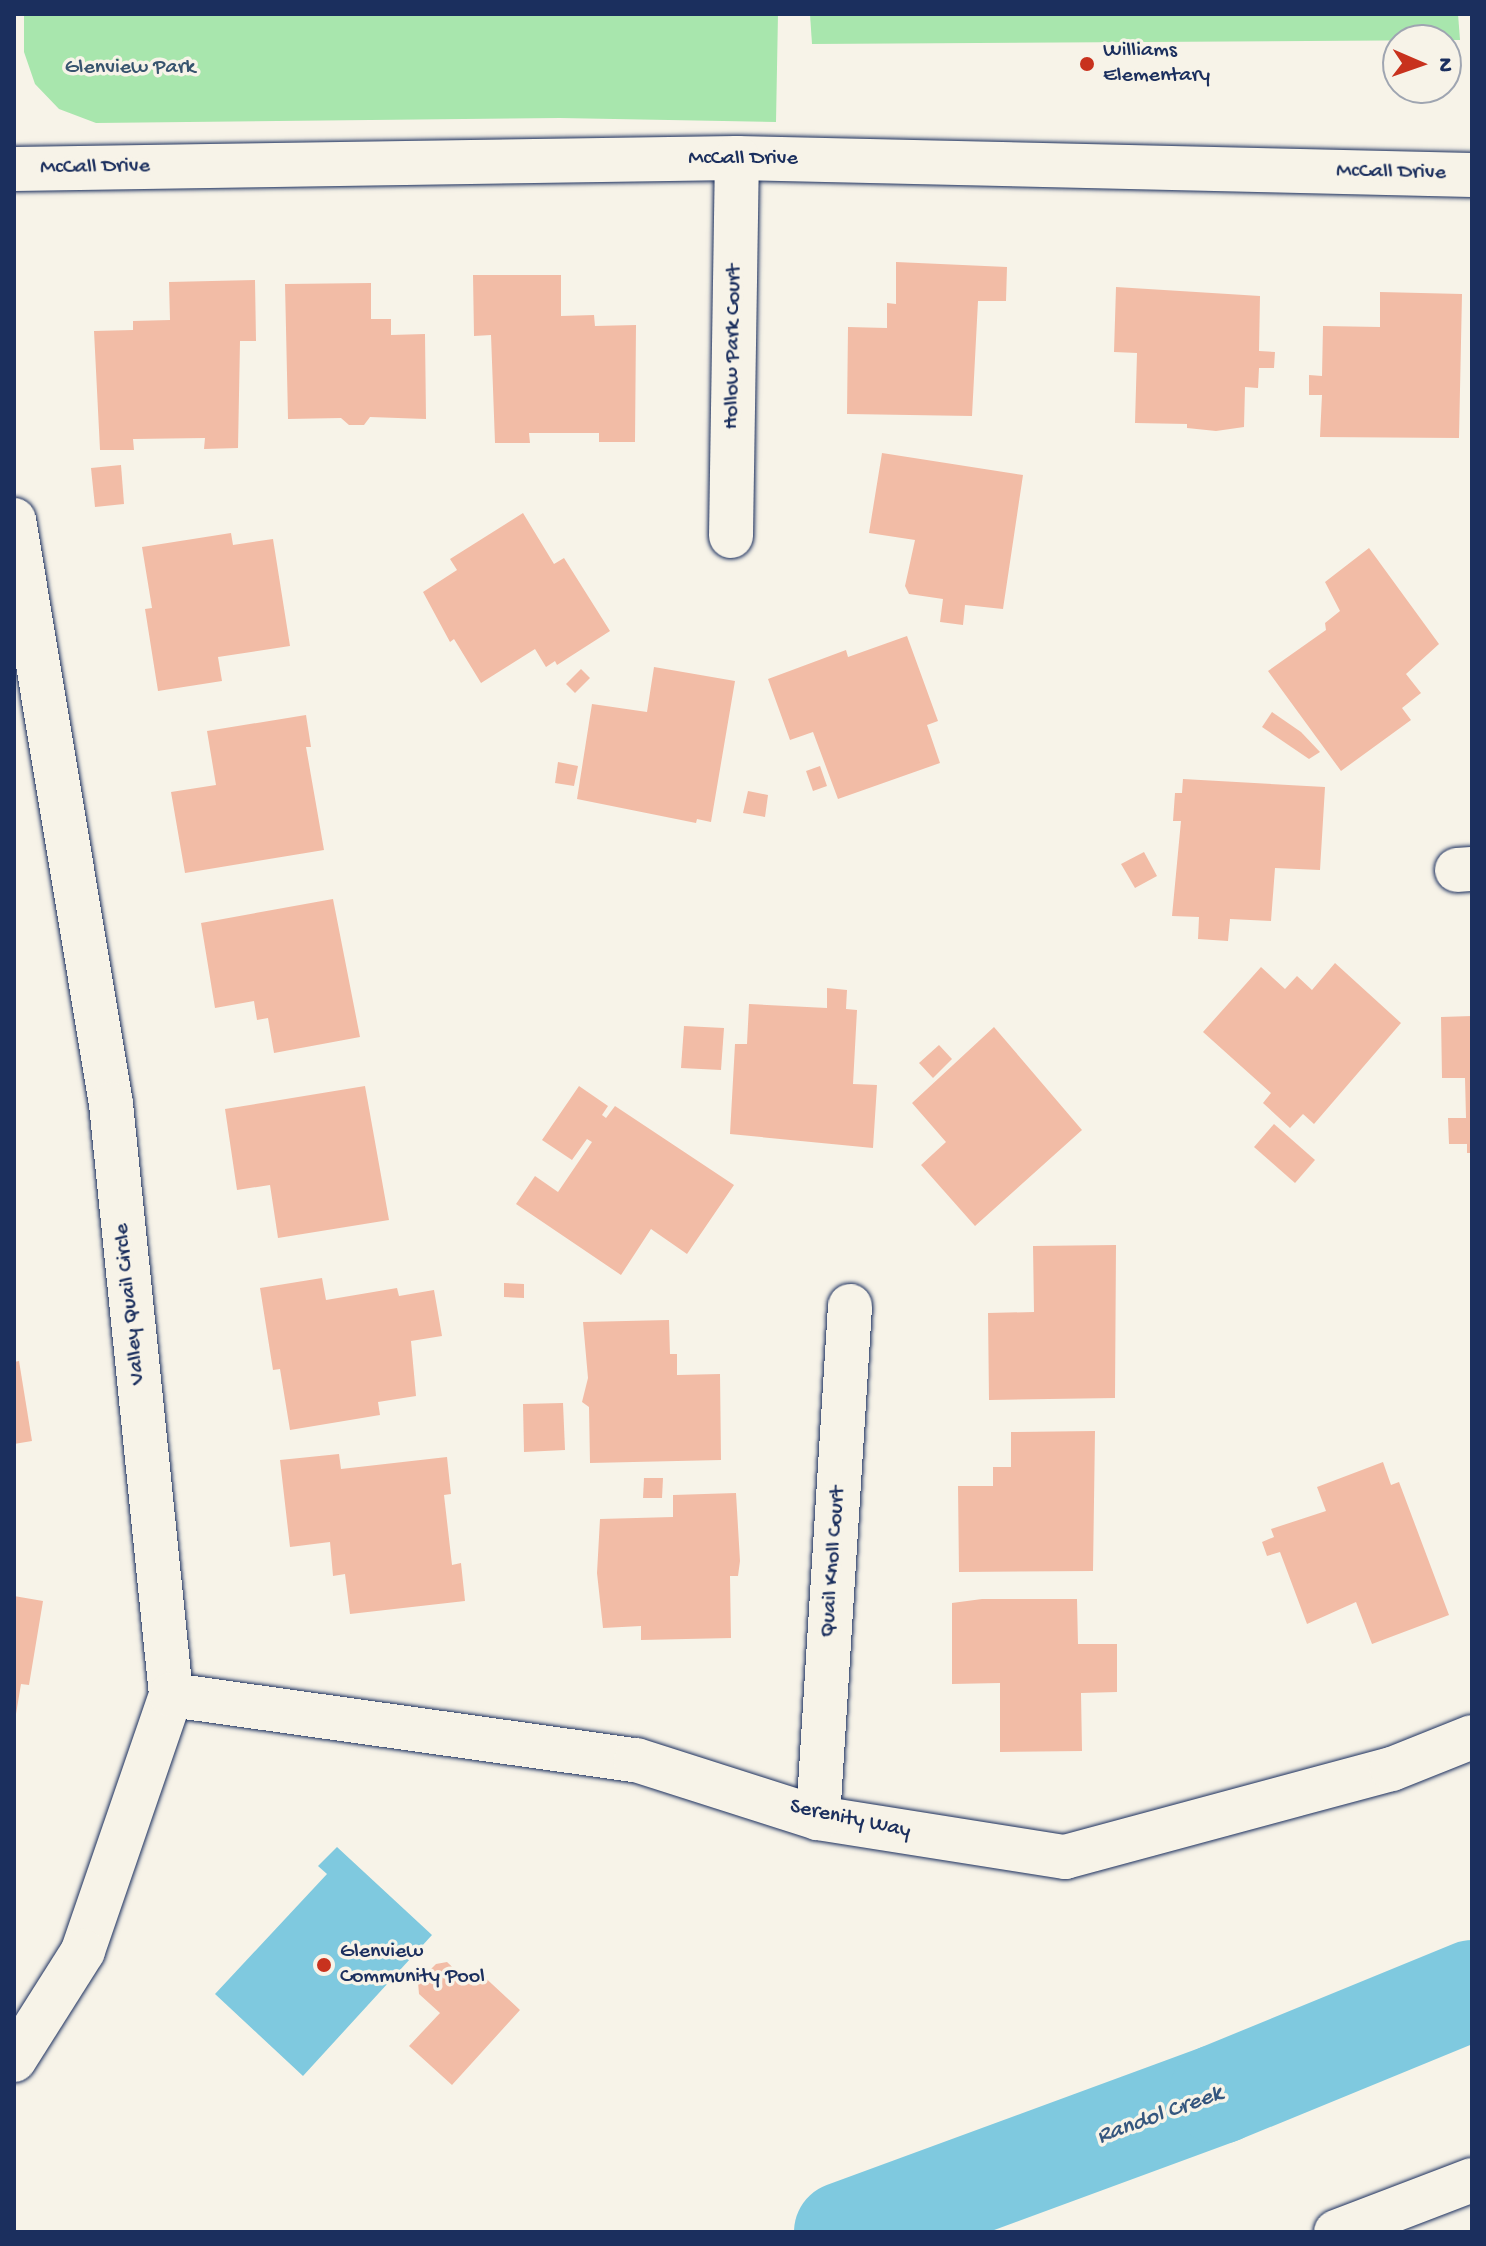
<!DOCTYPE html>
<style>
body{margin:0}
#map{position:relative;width:1486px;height:2246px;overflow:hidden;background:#f7f3e8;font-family:"Gochi Hand",sans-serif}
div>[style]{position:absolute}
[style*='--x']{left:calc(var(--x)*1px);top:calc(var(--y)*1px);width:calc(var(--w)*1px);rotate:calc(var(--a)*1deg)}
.green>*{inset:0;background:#a8e6ad}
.water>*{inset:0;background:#7fc9df}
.river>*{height:100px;margin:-50px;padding:0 50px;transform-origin:50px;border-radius:50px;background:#7fc9df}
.building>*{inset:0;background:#f2bca6}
.roads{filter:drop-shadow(0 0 2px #1b2f5e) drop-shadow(0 0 2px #1b2f5e)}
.minor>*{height:44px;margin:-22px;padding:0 22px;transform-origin:22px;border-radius:22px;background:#f7f3e8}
.dots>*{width:22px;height:22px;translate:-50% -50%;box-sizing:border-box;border:4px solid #f7f3e8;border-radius:50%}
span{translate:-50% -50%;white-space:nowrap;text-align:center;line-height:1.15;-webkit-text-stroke:7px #f7f3e8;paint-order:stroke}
.poi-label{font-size:22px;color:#1b2f5e}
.left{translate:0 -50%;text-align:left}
.park-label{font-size:22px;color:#37546e}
.street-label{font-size:22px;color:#1b2f5e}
.water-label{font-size:24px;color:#34567e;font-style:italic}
.frame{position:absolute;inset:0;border:16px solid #1b2f5e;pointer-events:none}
.north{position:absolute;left:1382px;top:24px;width:80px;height:80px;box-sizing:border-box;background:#f7f3e8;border:2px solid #9fa5b1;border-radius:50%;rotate:92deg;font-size:22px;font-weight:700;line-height:32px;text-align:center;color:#1b2f5e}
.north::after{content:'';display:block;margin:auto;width:28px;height:36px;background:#c8321e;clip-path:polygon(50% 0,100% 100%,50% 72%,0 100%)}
</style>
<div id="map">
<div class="green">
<i style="clip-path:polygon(24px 14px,778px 14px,776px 122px,560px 118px,96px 123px,59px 109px,35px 84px,24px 52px)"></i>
<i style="clip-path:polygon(810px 14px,1458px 14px,1460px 40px,812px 44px)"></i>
</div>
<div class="water">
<i style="clip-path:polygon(337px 1847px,432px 1935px,303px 2076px,215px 1994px,327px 1874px,318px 1866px)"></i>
</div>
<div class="river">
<i style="--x:844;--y:2232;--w:400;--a:-20.2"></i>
<i style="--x:1219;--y:2094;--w:274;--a:-22.3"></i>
</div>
<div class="building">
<i style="clip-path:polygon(896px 262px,1007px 267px,1006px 301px,978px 301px,972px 416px,847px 414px,848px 327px,887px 328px,887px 303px,896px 304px)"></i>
<i style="clip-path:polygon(473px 275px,561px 275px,561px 316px,594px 315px,595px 326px,636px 325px,635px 442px,599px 442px,599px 433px,529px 433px,530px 443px,495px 443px,491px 335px,474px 336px)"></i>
<i style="clip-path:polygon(255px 280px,256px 341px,240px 341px,238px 448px,204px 449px,205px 438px,133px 439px,134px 450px,100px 450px,94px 331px,133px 330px,133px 321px,170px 320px,169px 282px)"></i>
<i style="clip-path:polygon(371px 283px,371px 319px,391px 319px,391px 335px,425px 334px,426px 419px,370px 417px,364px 425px,349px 425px,341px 418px,288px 419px,285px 284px)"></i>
<i style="clip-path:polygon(1116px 287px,1260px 296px,1259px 351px,1275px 352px,1274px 368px,1259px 368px,1258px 388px,1245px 387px,1244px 427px,1216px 431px,1187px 428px,1187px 424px,1135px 423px,1137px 353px,1114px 352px)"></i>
<i style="clip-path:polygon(1380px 292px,1462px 294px,1459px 438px,1320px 437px,1322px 395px,1309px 395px,1309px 375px,1322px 376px,1323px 326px,1380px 327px)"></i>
<i style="clip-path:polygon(882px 453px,1023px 475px,1003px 609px,965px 605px,963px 625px,940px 622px,943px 599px,909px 594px,905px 586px,915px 540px,869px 533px)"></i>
<i style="clip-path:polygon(121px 465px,124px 504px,95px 507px,91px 468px)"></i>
<i style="clip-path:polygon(523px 513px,554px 564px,564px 558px,610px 631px,557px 665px,555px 661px,546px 667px,535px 649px,481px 683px,454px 639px,450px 642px,423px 592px,457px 570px,450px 559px)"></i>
<i style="clip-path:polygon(231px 533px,233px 545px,273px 539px,290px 646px,218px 657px,222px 681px,158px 691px,145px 609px,152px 608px,142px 547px)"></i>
<i style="clip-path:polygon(1369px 548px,1439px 644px,1406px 674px,1421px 693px,1402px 708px,1411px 720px,1341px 771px,1268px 671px,1326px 630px,1325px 623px,1340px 611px,1325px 582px)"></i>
<i style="clip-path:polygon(907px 636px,938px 721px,927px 725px,940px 763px,838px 799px,813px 732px,790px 740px,768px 679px,846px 650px,848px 657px)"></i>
<i style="clip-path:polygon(654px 667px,735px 681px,711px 822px,697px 819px,696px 823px,577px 799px,592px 704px,647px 712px)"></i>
<i style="clip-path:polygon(581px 669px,590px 678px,575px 693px,566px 684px)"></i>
<i style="clip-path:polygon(1272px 712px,1301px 732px,1320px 752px,1309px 759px,1262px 727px)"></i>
<i style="clip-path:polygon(306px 715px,311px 747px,306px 747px,324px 850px,185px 873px,171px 792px,216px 785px,207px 731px)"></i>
<i style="clip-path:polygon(558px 762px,578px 766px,574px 786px,555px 783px)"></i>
<i style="clip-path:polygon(820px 766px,827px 786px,813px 791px,806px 771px)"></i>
<i style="clip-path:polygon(1183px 779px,1325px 787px,1320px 870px,1275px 868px,1271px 921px,1230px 919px,1228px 941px,1198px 939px,1199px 917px,1172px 916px,1181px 821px,1173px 821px,1175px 793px,1182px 793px)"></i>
<i style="clip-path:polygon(748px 791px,768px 795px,765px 817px,743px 813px)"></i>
<i style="clip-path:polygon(1144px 852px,1157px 876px,1135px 888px,1121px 864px)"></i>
<i style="clip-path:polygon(333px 899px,360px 1037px,274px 1053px,268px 1018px,257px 1020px,254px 1001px,215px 1008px,201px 923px)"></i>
<i style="clip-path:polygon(1335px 963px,1401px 1023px,1314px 1124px,1303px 1114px,1290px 1128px,1263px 1103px,1271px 1093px,1203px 1032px,1261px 967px,1285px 989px,1297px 976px,1312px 990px)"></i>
<i style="clip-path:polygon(827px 988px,847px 990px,846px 1009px,857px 1010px,853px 1084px,877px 1085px,873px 1148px,730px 1134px,735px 1044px,747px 1044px,749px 1004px,827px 1008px)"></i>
<i style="clip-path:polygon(1472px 1016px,1472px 1153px,1467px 1153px,1467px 1144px,1449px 1144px,1448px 1118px,1466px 1118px,1465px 1078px,1442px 1078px,1441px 1017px)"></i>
<i style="clip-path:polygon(684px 1026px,724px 1028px,721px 1070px,681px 1068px)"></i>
<i style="clip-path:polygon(994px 1027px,1082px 1130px,975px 1226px,921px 1165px,946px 1142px,912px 1103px)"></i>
<i style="clip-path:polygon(939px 1045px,952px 1059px,933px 1078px,919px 1063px)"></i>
<i style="clip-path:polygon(365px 1086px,389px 1220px,278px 1238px,270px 1185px,237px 1190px,225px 1109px)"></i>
<i style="clip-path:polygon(579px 1086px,608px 1106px,602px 1115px,606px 1118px,615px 1106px,734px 1185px,687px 1254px,651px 1229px,621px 1275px,516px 1204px,535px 1176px,558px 1192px,592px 1142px,587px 1139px,572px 1160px,542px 1140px)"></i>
<i style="clip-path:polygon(1274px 1124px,1315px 1160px,1295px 1183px,1254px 1147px)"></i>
<i style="clip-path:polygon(1116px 1245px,1115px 1398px,989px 1400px,988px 1313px,1034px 1312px,1033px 1246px)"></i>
<i style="clip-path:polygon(322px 1278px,326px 1300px,397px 1288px,399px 1296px,434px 1290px,442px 1336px,411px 1341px,416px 1396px,378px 1402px,380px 1415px,290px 1430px,280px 1369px,273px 1370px,260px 1288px)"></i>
<i style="clip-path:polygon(504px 1283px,524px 1284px,524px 1298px,504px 1297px)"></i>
<i style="clip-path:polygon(669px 1320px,670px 1354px,677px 1354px,677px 1375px,720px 1374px,721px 1460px,590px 1463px,589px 1407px,582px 1402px,588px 1378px,583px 1322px)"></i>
<i style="clip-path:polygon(19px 1361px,32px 1441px,14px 1444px,14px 1362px)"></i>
<i style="clip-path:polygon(563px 1403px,565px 1450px,524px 1452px,523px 1404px)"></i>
<i style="clip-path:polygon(1095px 1431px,1093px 1571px,959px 1572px,958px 1486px,993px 1486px,993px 1467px,1011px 1467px,1011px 1432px)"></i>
<i style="clip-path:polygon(339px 1454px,341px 1469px,447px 1457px,451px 1494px,444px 1495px,452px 1565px,461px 1563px,465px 1601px,350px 1614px,345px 1574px,333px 1576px,330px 1542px,290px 1547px,280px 1460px)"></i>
<i style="clip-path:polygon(1383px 1462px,1391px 1485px,1399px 1482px,1449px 1615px,1372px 1644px,1356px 1602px,1307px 1624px,1280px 1552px,1267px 1556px,1262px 1542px,1274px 1537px,1271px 1529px,1326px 1511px,1317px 1487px)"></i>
<i style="clip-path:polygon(644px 1478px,663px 1478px,662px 1498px,643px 1498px)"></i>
<i style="clip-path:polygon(736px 1493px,740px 1561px,738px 1576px,730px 1576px,731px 1638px,641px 1640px,641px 1626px,603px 1628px,597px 1573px,600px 1519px,673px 1517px,673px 1495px)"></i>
<i style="clip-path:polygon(14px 1596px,43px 1601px,29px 1685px,21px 1684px,16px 1714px)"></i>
<i style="clip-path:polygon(982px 1599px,1077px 1599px,1078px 1644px,1117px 1644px,1117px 1692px,1081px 1693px,1082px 1751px,1000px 1752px,1000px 1683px,952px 1684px,952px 1603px)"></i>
<i style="clip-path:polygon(447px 1962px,468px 1982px,478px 1971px,520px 2010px,452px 2085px,409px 2046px,440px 2013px,419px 1994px,418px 1982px,436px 1964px)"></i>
</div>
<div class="roads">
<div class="minor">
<i style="--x:14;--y:169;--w:723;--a:-0.87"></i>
<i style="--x:737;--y:158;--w:735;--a:1.32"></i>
<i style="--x:14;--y:520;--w:592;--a:80.57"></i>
<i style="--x:111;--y:1104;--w:594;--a:84.2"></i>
<i style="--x:171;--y:1695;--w:271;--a:109"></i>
<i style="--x:83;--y:1951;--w:129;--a:122.3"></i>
<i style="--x:731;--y:536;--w:378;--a:-89.1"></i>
<i style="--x:1457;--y:870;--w:15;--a:-4"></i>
<i style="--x:171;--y:1695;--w:470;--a:8"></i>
<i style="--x:636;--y:1760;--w:191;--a:17.7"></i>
<i style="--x:818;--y:1818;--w:250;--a:9"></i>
<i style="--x:1065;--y:1857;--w:339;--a:-15.1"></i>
<i style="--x:1392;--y:1769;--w:86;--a:-21.8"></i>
<i style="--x:818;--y:1818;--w:513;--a:-86.42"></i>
<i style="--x:1336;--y:2232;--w:146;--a:-20.9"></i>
</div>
</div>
<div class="dots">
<i style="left:1087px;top:64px;background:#c8321e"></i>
<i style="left:324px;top:1965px;background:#c8321e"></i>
</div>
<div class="poi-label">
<span class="left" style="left:1103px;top:64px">Williams<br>Elementary</span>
<span class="left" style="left:340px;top:1965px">Glenview<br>Community Pool</span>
</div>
<div class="park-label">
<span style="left:130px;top:69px">Glenview Park</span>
</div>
<div class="street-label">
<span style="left:743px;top:160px">McCall Drive</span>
<span style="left:95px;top:168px;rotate:-1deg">McCall Drive</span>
<span style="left:1391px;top:173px;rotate:1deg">McCall Drive</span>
<span style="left:734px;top:347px;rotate:-89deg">Hollow Park Court</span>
<span style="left:131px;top:1304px;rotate:-96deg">Valley Quail Circle</span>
<span style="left:834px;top:1562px;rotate:-86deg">Quail Knoll Court</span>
<span style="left:850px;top:1820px;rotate:12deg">Serenity Way</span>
</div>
<div class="water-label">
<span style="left:1160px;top:2116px;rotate:-20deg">Randol Creek</span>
</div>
<div class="frame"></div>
<div class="north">N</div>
</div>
